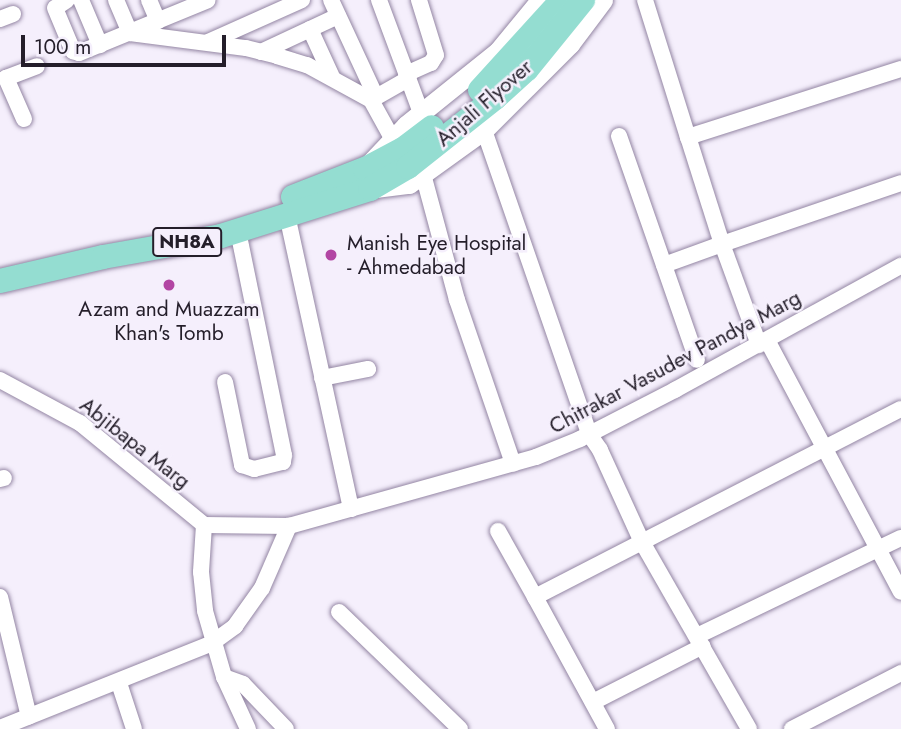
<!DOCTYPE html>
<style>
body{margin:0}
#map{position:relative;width:901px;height:729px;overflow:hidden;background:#f5effc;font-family:Jost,sans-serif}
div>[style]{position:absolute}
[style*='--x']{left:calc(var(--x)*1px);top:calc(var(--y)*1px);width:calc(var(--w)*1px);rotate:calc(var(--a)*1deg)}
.roads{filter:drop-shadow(0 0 2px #9385a3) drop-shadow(0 0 2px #9385a3)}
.minor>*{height:16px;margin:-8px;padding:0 8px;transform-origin:8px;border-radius:8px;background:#fff}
.tertiary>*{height:19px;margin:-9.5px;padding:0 9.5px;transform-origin:9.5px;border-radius:9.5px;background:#fff}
.primary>*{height:24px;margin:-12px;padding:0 12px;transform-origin:12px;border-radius:12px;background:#94ddd1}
.dots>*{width:19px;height:19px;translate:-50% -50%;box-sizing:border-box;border:4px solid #f5effc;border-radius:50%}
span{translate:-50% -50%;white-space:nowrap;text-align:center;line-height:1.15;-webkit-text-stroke:5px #f5effc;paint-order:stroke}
.shield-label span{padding:2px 5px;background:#f5effc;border:2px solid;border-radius:5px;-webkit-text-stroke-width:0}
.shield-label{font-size:19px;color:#241e2a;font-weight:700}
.street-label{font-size:21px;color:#241e2a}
.poi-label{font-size:21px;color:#241e2a}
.left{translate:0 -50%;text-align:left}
.scale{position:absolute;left:21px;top:35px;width:205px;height:32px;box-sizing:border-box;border:4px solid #241e2a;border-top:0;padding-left:9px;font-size:21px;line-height:24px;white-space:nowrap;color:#241e2a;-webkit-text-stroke:5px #f5effc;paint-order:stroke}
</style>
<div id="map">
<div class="roads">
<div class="minor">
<i style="--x:67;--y:0;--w:14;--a:146"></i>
<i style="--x:55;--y:8;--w:47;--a:67.3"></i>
<i style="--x:73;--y:51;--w:6;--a:18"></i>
<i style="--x:79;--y:53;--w:139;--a:-22.3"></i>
<i style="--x:81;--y:0;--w:49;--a:67.1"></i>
<i style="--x:116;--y:0;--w:36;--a:67"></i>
<i style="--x:149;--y:0;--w:23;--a:67"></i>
<i style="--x:331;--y:0;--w:107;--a:65.1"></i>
<i style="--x:379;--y:0;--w:121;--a:69.6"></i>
<i style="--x:645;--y:0;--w:144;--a:72.6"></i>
<i style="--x:688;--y:137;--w:224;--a:-17.7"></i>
<i style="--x:0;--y:19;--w:14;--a:-21"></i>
<i style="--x:310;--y:29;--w:53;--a:65.4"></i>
<i style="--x:130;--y:33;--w:117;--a:7.4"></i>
<i style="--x:246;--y:48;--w:32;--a:14"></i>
<i style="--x:277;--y:56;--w:31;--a:17"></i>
<i style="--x:307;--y:65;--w:73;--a:28.7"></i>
<i style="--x:371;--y:100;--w:43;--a:-29.6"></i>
<i style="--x:208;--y:42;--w:103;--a:-24.1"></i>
<i style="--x:261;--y:52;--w:85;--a:-25.1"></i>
<i style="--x:406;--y:74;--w:27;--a:-24"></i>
<i style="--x:431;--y:63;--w:9;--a:-58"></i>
<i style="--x:436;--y:55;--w:58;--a:-107.2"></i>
<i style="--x:371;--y:100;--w:43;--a:61.1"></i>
<i style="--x:24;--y:119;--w:45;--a:-113.7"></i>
<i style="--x:6;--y:78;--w:33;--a:-21"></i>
<i style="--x:484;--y:130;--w:322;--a:70.9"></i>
<i style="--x:589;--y:434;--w:19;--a:55"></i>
<i style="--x:600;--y:450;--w:101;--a:65.5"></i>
<i style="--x:642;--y:542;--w:215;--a:60.2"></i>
<i style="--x:619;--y:136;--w:237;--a:70.8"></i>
<i style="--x:423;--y:174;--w:131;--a:74.9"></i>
<i style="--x:457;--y:300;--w:173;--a:71.1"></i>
<i style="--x:287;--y:215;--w:301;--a:77.7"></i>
<i style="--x:664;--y:265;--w:62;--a:-19.9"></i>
<i style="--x:722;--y:244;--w:112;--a:-107.6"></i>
<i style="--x:767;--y:340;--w:285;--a:62"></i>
<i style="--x:759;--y:345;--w:108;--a:-110.1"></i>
<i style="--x:722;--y:244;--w:189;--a:-18.8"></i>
<i style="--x:322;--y:378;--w:47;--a:-11.1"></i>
<i style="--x:0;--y:380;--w:91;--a:28.3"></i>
<i style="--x:80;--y:423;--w:161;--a:39.4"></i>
<i style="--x:225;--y:382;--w:85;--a:78.4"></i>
<i style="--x:242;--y:465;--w:13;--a:18"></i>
<i style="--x:254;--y:469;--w:30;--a:-14"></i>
<i style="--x:283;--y:462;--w:7;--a:-82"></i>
<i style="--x:284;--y:455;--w:229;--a:-101.6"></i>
<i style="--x:0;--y:479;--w:4;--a:-14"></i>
<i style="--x:204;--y:525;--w:85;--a:0.7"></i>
<i style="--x:289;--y:526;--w:256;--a:-15.6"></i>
<i style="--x:536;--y:457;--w:48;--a:-22.2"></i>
<i style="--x:580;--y:439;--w:107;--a:-27.3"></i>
<i style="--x:675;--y:390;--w:258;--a:-28.8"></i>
<i style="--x:204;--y:525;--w:47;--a:93.7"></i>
<i style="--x:201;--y:572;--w:39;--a:84"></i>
<i style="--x:205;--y:611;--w:69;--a:73.9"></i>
<i style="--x:224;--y:677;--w:57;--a:65.2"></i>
<i style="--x:498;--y:531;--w:76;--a:60.7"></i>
<i style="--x:0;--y:597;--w:123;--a:76.4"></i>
<i style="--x:339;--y:612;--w:168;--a:44"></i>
<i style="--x:697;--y:636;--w:226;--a:-25.7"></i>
<i style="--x:224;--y:677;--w:20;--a:20"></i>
<i style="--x:243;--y:684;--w:62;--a:46.3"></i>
<i style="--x:119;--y:683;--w:48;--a:71.9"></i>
<i style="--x:593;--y:702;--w:123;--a:-27"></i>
<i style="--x:0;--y:728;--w:228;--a:-21.8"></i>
<i style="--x:212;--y:643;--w:29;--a:-36"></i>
<i style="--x:235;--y:626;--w:47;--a:-54.6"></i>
<i style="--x:262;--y:588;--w:68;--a:-66.5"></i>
<i style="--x:607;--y:729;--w:150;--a:-118.6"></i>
<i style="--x:535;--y:597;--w:411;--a:-27.2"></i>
<i style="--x:792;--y:729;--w:123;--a:-27.2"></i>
</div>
<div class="tertiary">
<i style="--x:370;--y:163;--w:52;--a:-46.5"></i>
<i style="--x:406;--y:125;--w:118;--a:-38.8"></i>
<i style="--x:498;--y:51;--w:66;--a:-50.5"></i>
<i style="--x:375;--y:188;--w:34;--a:-7"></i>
<i style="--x:409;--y:184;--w:92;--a:-35.8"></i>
<i style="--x:484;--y:130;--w:122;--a:-45"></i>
<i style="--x:570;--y:44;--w:55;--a:-53.1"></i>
</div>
<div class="primary">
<i style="--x:480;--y:90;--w:122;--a:-47.7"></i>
<i style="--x:293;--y:197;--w:77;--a:-21.3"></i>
<i style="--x:365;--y:169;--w:43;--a:-27.8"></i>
<i style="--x:403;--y:149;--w:36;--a:-37"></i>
<i style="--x:0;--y:281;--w:106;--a:-13.1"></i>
<i style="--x:103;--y:257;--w:120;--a:-10.1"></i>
<i style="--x:221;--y:236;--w:156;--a:-17.5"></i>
<i style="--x:370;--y:189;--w:44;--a:-30.1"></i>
<i style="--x:408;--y:167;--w:111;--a:-38.4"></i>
<i style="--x:495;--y:98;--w:43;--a:-42.2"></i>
<i style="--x:527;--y:69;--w:89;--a:-50.9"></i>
</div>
</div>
<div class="dots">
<i style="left:331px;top:255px;background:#b245a3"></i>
<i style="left:169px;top:285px;background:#b245a3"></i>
</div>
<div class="shield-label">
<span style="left:187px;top:242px">NH8A</span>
</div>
<div class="street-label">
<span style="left:484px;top:103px;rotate:-41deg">Anjali Flyover</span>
<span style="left:675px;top:362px;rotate:-28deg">Chitrakar Vasudev Pandya Marg</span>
<span style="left:135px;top:443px;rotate:38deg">Abjibapa Marg</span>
</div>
<div class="poi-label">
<span class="left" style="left:347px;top:255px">Manish Eye Hospital<br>- Ahmedabad</span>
<span style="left:169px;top:321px">Azam and Muazzam<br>Khan's Tomb</span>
</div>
<div class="scale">100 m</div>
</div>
